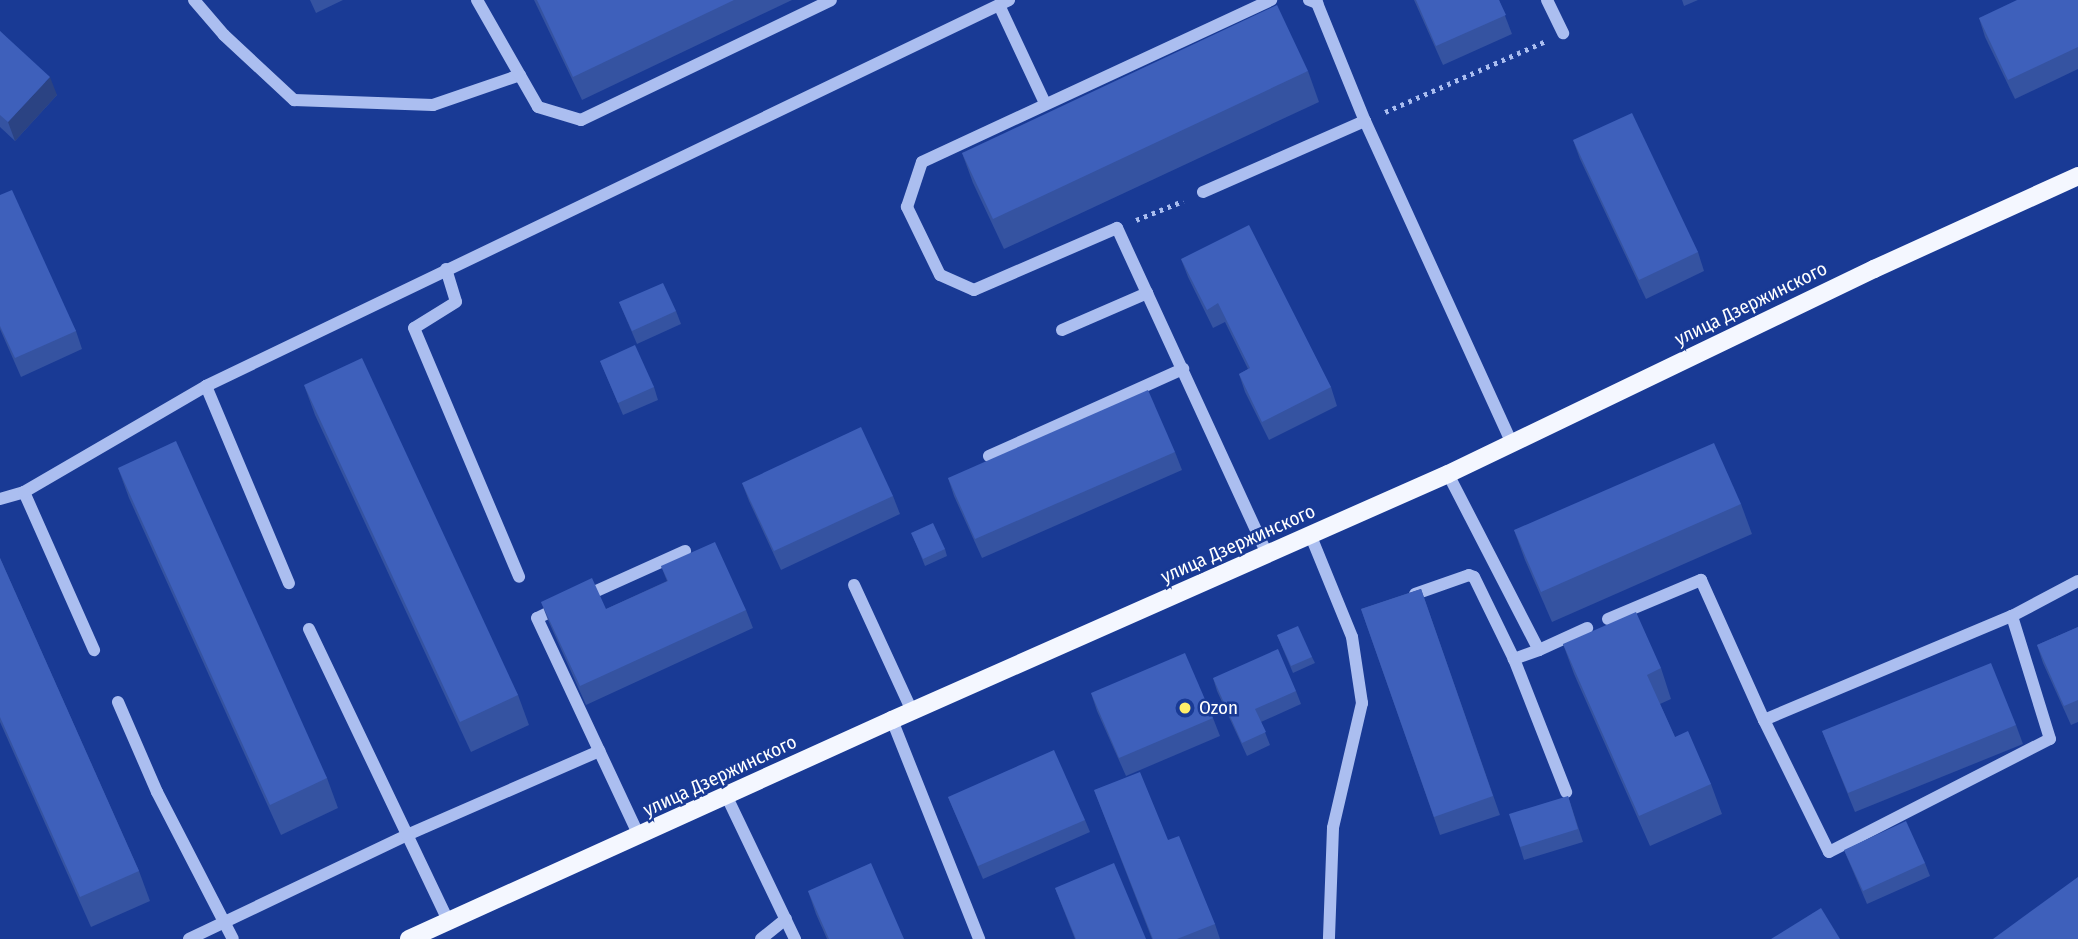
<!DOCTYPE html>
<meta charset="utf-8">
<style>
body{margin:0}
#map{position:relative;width:2078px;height:939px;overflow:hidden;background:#193a95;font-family:"Fira Sans Condensed",sans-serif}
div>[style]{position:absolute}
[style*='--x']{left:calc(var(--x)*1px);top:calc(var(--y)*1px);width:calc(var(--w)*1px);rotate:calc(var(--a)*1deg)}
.path>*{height:4.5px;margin-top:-2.25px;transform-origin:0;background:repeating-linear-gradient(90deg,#abbef0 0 3.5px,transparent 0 8.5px)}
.minor>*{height:12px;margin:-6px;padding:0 6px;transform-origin:6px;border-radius:6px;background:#abbef0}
.major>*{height:18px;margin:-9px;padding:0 9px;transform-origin:9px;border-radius:9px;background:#f4f7ff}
.wall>*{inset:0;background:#3553a1}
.shaded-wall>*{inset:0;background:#2b4383}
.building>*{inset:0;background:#3e60bb}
.dots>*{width:19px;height:19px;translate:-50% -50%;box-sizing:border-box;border:4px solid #193a95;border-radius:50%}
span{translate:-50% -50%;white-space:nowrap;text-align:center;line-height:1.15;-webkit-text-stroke:5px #193a95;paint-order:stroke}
.street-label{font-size:19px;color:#fff}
.poi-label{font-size:19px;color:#fff}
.left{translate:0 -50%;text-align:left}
</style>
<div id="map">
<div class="path">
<i style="--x:1385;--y:112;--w:174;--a:-23.8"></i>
<i style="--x:1136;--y:220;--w:51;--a:-22"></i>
</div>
<div class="minor">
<i style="--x:194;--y:0;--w:46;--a:49.4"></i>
<i style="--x:224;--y:35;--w:96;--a:42.9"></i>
<i style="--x:294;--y:100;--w:139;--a:2.1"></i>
<i style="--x:433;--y:105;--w:92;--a:-19"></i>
<i style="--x:477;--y:0;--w:123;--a:60.3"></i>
<i style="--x:538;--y:107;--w:45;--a:16.8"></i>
<i style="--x:581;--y:120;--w:277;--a:-25.6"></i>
<i style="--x:1309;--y:0;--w:9;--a:21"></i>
<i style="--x:1317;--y:3;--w:127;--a:67.9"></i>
<i style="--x:1365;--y:121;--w:353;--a:65.5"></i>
<i style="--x:1547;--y:0;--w:37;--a:64"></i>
<i style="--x:999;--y:5;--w:108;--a:64.9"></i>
<i style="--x:1203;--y:192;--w:177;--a:-23.7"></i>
<i style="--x:446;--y:269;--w:34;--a:73"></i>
<i style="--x:456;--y:302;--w:49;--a:148.2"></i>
<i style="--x:414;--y:328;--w:270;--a:67.1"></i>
<i style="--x:1062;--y:330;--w:93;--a:-23.5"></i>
<i style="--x:206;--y:386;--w:214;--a:67.2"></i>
<i style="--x:989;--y:456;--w:213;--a:-24.2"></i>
<i style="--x:1448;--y:474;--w:198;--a:62.7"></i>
<i style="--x:1539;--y:650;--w:53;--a:-24.6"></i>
<i style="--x:24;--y:492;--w:173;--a:66.1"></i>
<i style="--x:0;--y:499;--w:25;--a:-16"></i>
<i style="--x:24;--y:492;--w:211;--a:-30.2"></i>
<i style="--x:206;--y:386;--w:891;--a:-25.67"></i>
<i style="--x:1310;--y:534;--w:111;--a:67.8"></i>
<i style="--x:1352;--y:637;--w:67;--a:81.4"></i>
<i style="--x:1362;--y:703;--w:128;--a:103.1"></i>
<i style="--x:1333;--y:828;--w:111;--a:92.1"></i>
<i style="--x:1267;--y:554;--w:359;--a:-114.7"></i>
<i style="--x:1117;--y:228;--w:156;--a:156.6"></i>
<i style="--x:974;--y:290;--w:37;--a:-156"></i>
<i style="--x:940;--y:275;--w:76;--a:-115.9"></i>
<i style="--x:907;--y:207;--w:47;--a:-71.6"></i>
<i style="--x:922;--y:162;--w:385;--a:-24.9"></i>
<i style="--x:854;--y:585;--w:139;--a:65.3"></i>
<i style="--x:1415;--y:594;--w:57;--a:-19.4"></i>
<i style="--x:1469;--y:575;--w:5;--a:22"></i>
<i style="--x:1474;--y:577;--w:91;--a:64"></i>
<i style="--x:583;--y:597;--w:112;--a:-24.3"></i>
<i style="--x:560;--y:607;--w:25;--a:154"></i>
<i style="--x:537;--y:618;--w:241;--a:64.9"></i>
<i style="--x:1608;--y:619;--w:101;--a:-22.8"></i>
<i style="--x:1701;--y:580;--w:154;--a:65.8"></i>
<i style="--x:1764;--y:720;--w:269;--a:-22.8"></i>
<i style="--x:2012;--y:616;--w:75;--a:-27.9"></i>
<i style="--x:309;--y:629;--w:323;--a:64.5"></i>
<i style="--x:1539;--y:650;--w:27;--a:160"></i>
<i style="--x:1514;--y:659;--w:143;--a:68.6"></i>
<i style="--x:118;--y:702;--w:98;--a:66.6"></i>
<i style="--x:157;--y:792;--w:165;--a:62.7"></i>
<i style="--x:892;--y:720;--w:236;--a:68.3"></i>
<i style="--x:1764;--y:720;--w:147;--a:63.8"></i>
<i style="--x:1829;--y:852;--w:248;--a:-27.1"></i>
<i style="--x:2050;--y:739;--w:129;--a:-107.2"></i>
<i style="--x:726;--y:795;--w:160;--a:64.4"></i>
<i style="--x:189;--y:939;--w:242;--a:-25.5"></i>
<i style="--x:407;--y:835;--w:210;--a:-23.6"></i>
<i style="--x:761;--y:939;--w:32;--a:-39"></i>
</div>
<div class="major">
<i style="--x:409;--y:939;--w:530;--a:-24.39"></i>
<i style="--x:892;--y:720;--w:608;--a:-23.87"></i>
<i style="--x:1448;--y:474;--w:473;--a:-25.7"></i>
<i style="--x:1874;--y:269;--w:224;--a:-24.5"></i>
</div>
<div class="wall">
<i style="clip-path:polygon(310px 0,343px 0,316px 13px)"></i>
<i style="clip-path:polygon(534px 0,792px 0,582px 100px)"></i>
<i style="clip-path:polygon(1414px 0,1499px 0,1512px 34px,1443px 65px)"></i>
<i style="clip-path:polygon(1682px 0,1698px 0,1684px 6px)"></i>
<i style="clip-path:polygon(2078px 0,2078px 69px,2015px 99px,1985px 37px,1979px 18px)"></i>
<i style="clip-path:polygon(0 31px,57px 95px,15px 141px,0 127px)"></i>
<i style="clip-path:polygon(1308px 71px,1319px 102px,1004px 249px,973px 183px,962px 153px)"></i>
<i style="clip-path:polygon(1573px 140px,1698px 252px,1704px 271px,1646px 299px,1580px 159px)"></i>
<i style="clip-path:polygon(0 195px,76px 331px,82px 349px,21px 377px,0 329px)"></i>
<i style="clip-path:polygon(1181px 259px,1331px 387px,1337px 406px,1269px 440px,1245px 392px,1239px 374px,1248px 369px,1225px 322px,1213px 328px,1188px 277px)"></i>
<i style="clip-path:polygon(619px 302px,676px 311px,681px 324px,637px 344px)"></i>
<i style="clip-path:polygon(600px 361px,654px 387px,658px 400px,623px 415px)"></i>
<i style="clip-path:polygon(304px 385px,518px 695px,529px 725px,471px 752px,315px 415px)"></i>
<i style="clip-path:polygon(1175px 452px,1182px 470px,982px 558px,954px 496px,948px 478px)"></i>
<i style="clip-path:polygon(118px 468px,327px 778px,338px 808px,281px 835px,129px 498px)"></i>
<i style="clip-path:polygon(742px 483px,893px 496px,900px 514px,781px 570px,749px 501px)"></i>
<i style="clip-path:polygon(1741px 504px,1752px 534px,1552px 622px,1525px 560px,1514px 530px)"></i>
<i style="clip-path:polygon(914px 539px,945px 549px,947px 556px,925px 566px)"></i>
<i style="clip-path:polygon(0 558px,139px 871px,150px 901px,91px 927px,0 722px)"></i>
<i style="clip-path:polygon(661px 566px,746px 610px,753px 628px,586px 705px,548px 620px,541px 602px,606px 609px,667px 581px)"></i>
<i style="clip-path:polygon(1421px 589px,1500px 815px,1440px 835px,1361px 609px)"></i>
<i style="clip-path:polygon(2078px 627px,2078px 722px,2071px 725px,2043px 663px,2037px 645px)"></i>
<i style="clip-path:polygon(1277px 635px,1312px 657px,1315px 663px,1293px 673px)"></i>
<i style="clip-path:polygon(1563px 644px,1661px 668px,1671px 699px,1660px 704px,1675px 737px,1711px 784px,1722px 814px,1650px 846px,1574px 674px)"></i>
<i style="clip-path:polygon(1213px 678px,1296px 691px,1301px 704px,1261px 722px,1270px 745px,1247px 756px,1217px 691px)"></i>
<i style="clip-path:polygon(1091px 693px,1213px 718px,1220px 736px,1126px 776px,1097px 711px)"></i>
<i style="clip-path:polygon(2016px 725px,2023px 744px,1855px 812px,1822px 731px)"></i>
<i style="clip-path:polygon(1094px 790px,1215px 924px,1220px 939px,1152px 939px)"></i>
<i style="clip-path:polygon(1568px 796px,1583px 842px,1524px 860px,1520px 847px)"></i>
<i style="clip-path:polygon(948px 797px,1085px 820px,1090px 832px,983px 879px)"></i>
<i style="clip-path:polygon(1844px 850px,1925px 863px,1930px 876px,1867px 904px)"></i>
<i style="clip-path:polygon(1055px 888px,1146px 939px,1075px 939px)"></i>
<i style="clip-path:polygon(808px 891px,904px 939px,827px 939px,816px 914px)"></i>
</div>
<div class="shaded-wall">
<i style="clip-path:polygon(50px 77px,57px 95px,15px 141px,8px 122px)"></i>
</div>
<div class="building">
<i style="clip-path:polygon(537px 0,734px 0,573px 77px)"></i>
<i style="clip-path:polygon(1416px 0,1499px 0,1506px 15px,1436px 46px)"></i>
<i style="clip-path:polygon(2017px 0,2078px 0,2078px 47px,2008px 80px,1979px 18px)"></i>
<i style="clip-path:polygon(1277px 5px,1308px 71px,993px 219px,962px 153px)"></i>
<i style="clip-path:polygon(0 31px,50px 77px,8px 122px,0 115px)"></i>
<i style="clip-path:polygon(1632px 113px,1698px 252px,1639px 280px,1573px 140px)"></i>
<i style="clip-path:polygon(12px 190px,76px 331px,15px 358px,0 326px,0 195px)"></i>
<i style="clip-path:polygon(1249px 225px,1331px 387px,1262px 422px,1239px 374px,1250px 368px,1218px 303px,1207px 310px,1181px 259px)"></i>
<i style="clip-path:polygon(663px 283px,676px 311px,632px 331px,619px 302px)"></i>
<i style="clip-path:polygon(635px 345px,654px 387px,618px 403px,600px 361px)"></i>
<i style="clip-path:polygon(362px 358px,518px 695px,460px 722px,304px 385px)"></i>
<i style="clip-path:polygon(1148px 390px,1175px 452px,975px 539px,948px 478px)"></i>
<i style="clip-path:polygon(861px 427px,893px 496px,774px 551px,742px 483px)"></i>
<i style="clip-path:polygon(176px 441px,327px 778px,270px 805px,118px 468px)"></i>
<i style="clip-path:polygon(1714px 443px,1741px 504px,1541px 592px,1514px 530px)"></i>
<i style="clip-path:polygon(933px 523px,945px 549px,923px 559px,911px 533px)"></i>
<i style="clip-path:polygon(715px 542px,746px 610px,580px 686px,541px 602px,592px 578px,606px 609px,668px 581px,661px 566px)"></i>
<i style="clip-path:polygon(0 558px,139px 871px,80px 897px,0 717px)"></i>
<i style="clip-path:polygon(1421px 589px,1493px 796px,1434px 817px,1361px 609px)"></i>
<i style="clip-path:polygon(1636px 612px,1661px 668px,1647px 675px,1675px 737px,1688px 731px,1711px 784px,1639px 816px,1563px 644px)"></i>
<i style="clip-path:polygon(1298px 626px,1312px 657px,1291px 666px,1277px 635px)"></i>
<i style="clip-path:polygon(2078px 627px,2078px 700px,2064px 706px,2037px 645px)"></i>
<i style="clip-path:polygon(1278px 649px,1296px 691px,1255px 709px,1266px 732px,1242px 743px,1213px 678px)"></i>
<i style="clip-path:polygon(1185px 653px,1213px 718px,1119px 758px,1091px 693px)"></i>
<i style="clip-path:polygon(1991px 663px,2016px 725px,1848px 793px,1822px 731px)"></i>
<i style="clip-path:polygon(1054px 750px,1085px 820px,978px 866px,948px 797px)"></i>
<i style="clip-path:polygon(1140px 772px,1168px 840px,1179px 836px,1215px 924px,1177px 939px,1153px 939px,1094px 790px)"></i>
<i style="clip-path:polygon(1568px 796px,1578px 829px,1520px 847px,1509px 814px)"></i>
<i style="clip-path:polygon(1906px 821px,1925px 863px,1863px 891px,1844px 850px)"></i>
<i style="clip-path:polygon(871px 863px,904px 939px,829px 939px,808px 891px)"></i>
<i style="clip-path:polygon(1114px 863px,1146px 939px,1076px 939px,1055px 888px)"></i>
<i style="clip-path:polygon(2078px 877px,2078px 939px,1993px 939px)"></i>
<i style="clip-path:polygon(1821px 908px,1840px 939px,1771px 939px)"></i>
</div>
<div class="dots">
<i style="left:1185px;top:708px;background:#ffee6a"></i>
</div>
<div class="street-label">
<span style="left:1751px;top:304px;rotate:-26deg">улица Дзержинского</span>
<span style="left:1238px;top:544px;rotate:-24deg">улица Дзержинского</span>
<span style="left:720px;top:776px;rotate:-25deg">улица Дзержинского</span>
</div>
<div class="poi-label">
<span class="left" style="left:1199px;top:708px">Ozon</span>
</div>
</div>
